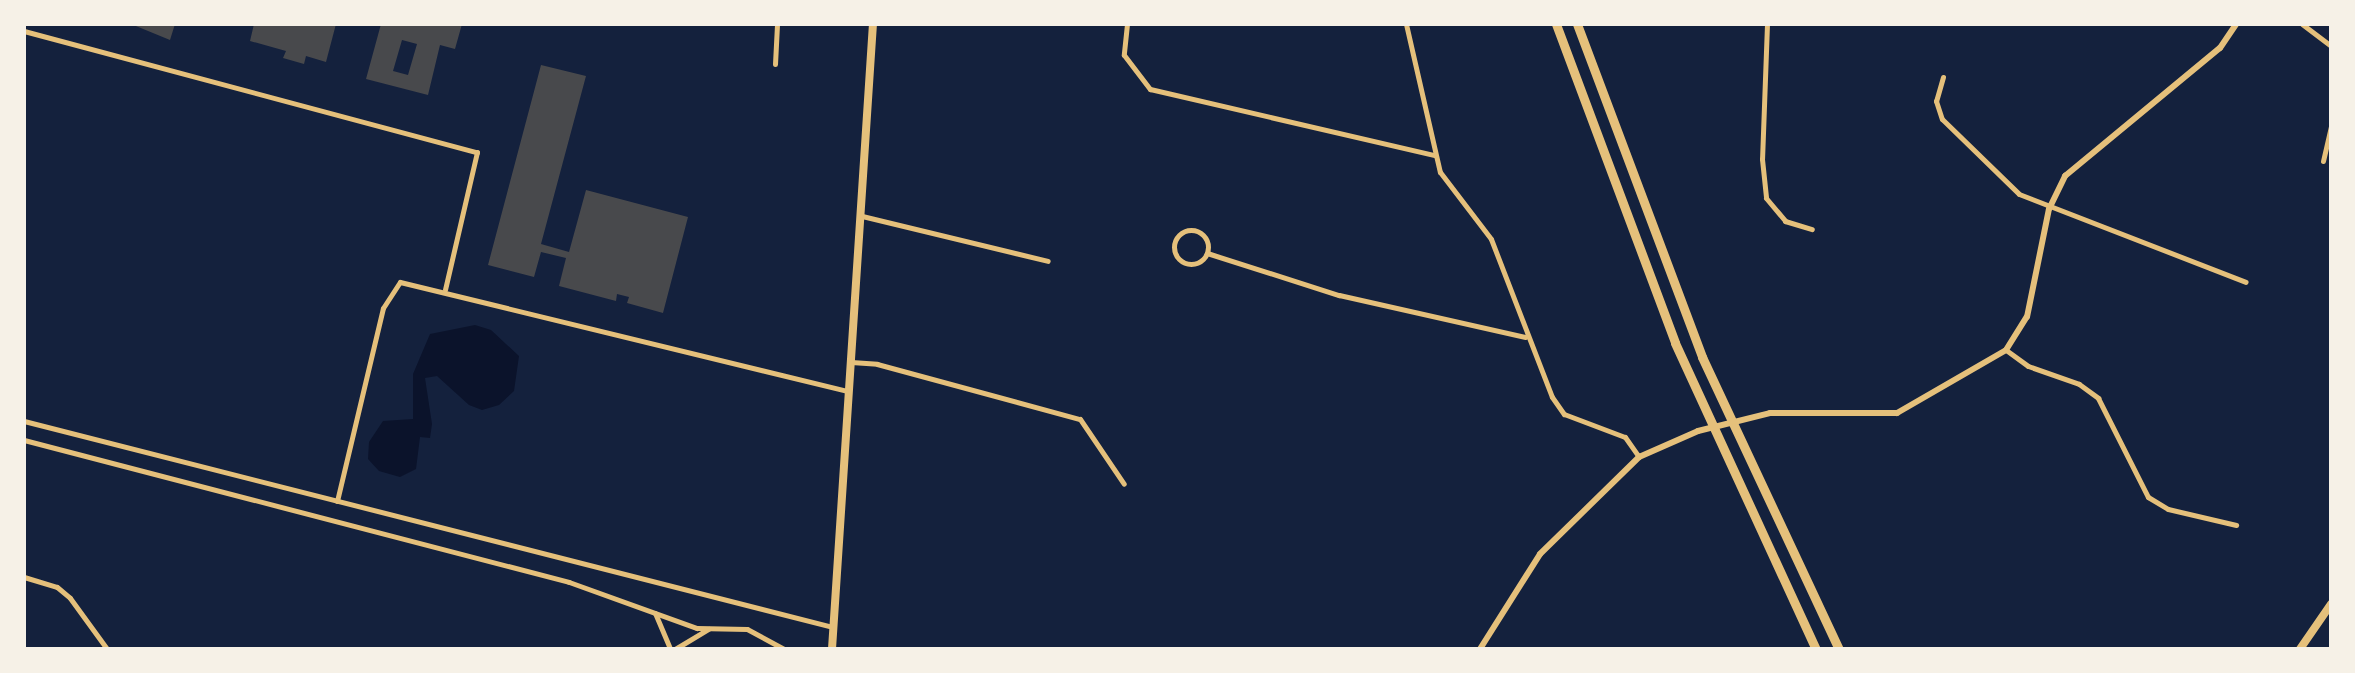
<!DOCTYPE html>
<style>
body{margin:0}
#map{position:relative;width:2355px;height:673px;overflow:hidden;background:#14213d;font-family:Rubik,sans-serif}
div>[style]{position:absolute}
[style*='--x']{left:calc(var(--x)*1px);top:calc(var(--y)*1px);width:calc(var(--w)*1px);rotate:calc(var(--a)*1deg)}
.water>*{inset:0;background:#0b132b}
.building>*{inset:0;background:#48494c}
.minor>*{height:5px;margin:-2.5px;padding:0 2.5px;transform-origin:2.5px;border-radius:2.5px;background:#e5c07b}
.minor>.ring{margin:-2.5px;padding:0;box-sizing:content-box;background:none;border:5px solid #e5c07b;border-radius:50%}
.tertiary>*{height:6px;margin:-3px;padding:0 3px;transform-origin:3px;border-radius:3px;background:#e5c07b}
.primary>*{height:8px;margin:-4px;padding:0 4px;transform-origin:4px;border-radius:4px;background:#e5c07b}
.motorway>*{height:9px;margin:-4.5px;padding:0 4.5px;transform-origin:4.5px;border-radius:4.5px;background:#e5c07b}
span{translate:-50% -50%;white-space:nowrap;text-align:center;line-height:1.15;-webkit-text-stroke:6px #f6f1e7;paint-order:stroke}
.frame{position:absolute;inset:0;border:26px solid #f6f1e7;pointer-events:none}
</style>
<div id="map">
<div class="water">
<i style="clip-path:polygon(475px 325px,491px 330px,519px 356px,514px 391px,499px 405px,482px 410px,469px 405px,437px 376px,425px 378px,432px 424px,430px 438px,420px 437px,416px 469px,400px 477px,379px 471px,368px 459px,369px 442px,383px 421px,413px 419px,413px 374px,430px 334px)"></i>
</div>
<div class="building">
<i style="clip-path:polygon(131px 24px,175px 24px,170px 40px)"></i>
<i style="clip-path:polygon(254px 24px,336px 24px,326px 62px,306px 56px,304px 64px,283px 58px,286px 51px,250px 41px)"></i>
<i style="clip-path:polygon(evenodd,381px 24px,462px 24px,455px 49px,440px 45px,428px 95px,366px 79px,381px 24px,402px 40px,417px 44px,408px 75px,393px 71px,402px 40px)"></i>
<i style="clip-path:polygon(541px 65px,586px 76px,541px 244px,569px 252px,586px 190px,688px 217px,663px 313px,627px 303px,629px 297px,617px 294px,616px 301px,559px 286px,566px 258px,541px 252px,534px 277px,488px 265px)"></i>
</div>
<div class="minor">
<i style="--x:1127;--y:24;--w:31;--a:96"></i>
<i style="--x:1124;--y:55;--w:43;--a:52.6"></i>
<i style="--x:1150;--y:89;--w:292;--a:13.1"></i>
<i style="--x:1406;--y:24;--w:152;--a:77.1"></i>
<i style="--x:1440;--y:172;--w:84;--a:52.7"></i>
<i style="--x:1491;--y:239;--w:169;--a:68.9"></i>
<i style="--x:1552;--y:397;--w:21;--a:55"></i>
<i style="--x:1564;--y:414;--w:65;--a:20.7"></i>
<i style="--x:1625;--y:437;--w:24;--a:55"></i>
<i style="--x:1767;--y:24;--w:135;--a:92.1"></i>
<i style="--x:1762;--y:159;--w:39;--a:84"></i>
<i style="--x:1766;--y:198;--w:30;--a:50"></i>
<i style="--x:1785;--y:221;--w:28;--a:17"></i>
<i style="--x:2302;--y:24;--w:36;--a:37"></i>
<i style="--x:24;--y:31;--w:469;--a:15"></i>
<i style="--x:477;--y:152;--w:141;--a:103.1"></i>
<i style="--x:775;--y:64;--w:40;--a:-87.1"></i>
<i style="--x:1943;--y:77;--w:25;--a:106"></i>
<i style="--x:1936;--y:101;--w:19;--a:72"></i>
<i style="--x:1942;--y:119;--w:107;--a:44.2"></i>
<i style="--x:2019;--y:194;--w:243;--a:21.2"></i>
<i style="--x:2323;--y:161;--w:35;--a:-77"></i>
<i style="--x:862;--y:216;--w:191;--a:13.6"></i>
<i class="ring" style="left:1174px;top:230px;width:29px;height:29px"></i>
<i style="--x:1207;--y:253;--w:139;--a:17.7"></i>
<i style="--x:1339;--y:295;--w:191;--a:12.7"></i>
<i style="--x:2006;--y:350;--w:27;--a:36"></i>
<i style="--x:2028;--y:366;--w:54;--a:19.4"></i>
<i style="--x:2079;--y:384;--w:24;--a:36"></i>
<i style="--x:2098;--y:398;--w:111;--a:63.2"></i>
<i style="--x:2148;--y:497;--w:23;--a:31"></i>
<i style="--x:2168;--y:509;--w:70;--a:13.2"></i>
<i style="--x:851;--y:362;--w:26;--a:4"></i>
<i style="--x:877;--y:364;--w:210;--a:15.2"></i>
<i style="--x:1080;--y:419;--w:78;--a:55.9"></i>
<i style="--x:24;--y:421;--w:835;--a:14.29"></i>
<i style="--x:24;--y:440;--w:563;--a:14.6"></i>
<i style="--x:569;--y:582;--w:136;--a:19.8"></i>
<i style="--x:697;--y:628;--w:50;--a:1.1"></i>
<i style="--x:747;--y:629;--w:42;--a:28.4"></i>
<i style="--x:337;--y:501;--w:198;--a:-76.6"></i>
<i style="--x:383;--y:308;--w:31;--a:-57"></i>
<i style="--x:400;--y:282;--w:461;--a:13.7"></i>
<i style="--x:24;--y:577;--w:34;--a:17"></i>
<i style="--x:57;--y:587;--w:17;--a:40"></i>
<i style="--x:70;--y:598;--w:63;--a:54"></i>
<i style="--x:655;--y:613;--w:39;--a:67"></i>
<i style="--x:675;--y:649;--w:39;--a:-31"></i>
</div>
<div class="tertiary">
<i style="--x:1480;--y:649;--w:112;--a:-57.7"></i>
<i style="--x:1540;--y:554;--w:139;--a:-44.4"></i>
<i style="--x:1639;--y:457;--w:64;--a:-23.8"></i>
<i style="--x:1698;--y:431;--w:74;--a:-14"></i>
<i style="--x:1770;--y:413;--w:127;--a:0"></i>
<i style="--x:1897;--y:413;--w:126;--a:-30"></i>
<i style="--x:2006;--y:350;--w:39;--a:-58"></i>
<i style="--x:2027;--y:317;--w:110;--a:-78.5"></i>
<i style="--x:2049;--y:209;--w:37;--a:-64"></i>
<i style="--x:2065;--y:176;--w:201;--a:-39.6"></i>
<i style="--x:2220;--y:48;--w:29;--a:-56"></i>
</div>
<div class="primary">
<i style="--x:832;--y:649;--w:626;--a:-86.25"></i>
<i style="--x:2300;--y:649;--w:55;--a:-55.4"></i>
</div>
<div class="motorway">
<i style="--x:1556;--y:24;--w:340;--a:69.5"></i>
<i style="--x:1675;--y:343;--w:337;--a:65.3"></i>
<i style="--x:1577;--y:24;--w:356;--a:69.4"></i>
<i style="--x:1702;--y:357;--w:323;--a:64.9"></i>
</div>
<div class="frame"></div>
</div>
